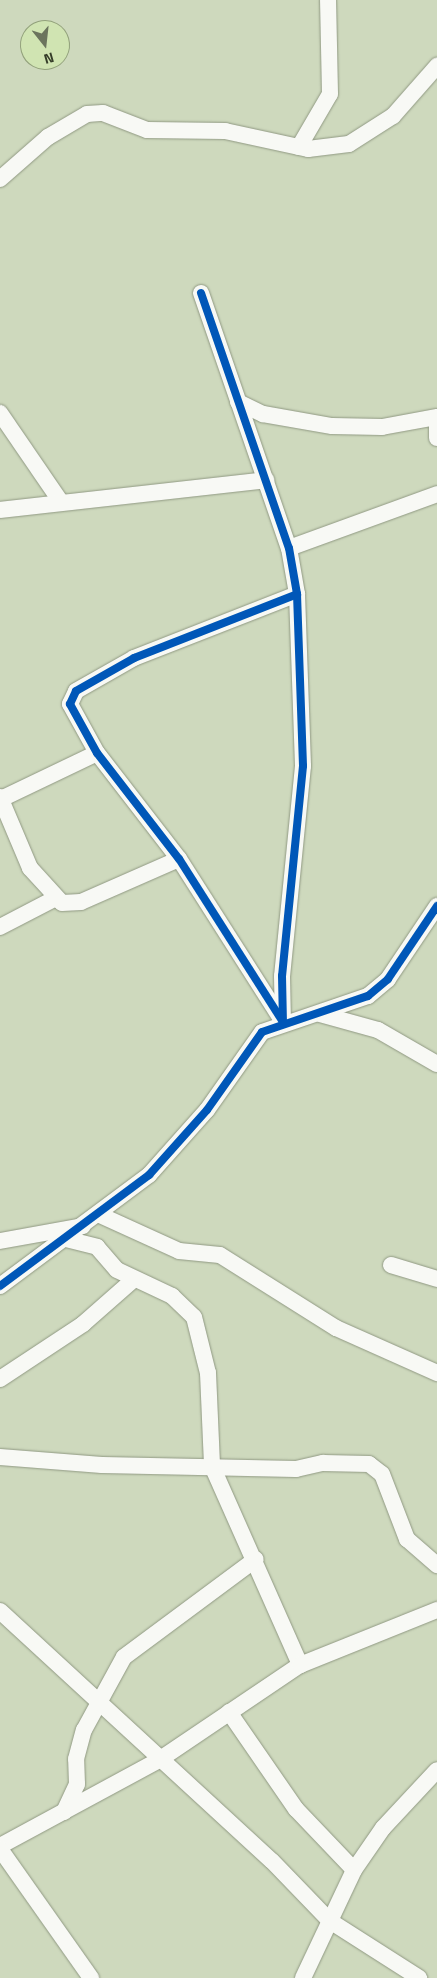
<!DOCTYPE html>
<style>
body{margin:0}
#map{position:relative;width:437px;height:1978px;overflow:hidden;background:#ced9bd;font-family:"Titillium Web",sans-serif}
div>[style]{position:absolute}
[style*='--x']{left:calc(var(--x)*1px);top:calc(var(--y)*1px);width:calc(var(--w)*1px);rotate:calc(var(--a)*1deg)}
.roads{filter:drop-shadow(0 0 1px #909983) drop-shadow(0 0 1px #909983)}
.minor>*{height:16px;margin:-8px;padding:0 8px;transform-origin:8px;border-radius:8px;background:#f8f9f5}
.cycleway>*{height:8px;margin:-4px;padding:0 4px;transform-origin:4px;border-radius:4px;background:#0057b8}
span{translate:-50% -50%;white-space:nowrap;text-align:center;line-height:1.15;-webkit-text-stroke:4px #d0e4b2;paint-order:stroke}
.north{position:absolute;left:20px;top:20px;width:50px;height:50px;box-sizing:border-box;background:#d0e4b2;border:1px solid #92a17b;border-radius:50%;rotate:164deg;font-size:14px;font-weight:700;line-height:20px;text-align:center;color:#353d29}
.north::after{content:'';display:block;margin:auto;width:18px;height:22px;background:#6b745d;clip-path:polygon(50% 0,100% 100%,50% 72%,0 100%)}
</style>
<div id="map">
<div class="roads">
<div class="minor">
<i style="--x:299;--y:147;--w:61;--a:-59.7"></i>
<i style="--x:330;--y:94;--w:94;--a:-91.2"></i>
<i style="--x:0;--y:179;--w:64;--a:-41.2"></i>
<i style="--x:48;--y:137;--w:45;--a:-30.5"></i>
<i style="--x:87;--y:114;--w:16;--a:-4"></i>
<i style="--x:103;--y:113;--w:47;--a:21.1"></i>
<i style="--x:147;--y:130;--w:78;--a:0.7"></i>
<i style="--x:225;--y:131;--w:85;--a:12.2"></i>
<i style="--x:308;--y:149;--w:41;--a:-7"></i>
<i style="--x:349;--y:144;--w:52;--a:-32.5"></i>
<i style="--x:393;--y:116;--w:67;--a:-48.7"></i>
<i style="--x:201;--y:293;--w:270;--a:71"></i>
<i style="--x:289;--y:548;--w:47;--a:80.1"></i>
<i style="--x:297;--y:594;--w:172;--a:88"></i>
<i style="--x:303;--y:766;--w:211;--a:95.7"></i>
<i style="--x:282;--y:976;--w:46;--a:88.8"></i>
<i style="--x:238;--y:402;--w:28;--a:26"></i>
<i style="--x:263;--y:414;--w:70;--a:9.9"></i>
<i style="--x:332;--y:426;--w:50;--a:1.1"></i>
<i style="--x:382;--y:427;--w:56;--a:-10.3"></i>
<i style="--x:0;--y:413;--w:108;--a:55.6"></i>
<i style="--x:437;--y:422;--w:16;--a:90"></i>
<i style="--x:0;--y:510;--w:268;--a:-6.4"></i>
<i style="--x:289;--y:548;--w:158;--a:-20"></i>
<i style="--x:0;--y:797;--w:77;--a:67.1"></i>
<i style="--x:30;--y:868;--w:47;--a:47.6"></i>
<i style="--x:62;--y:903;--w:19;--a:-3"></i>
<i style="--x:81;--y:902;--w:107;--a:-23.7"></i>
<i style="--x:1;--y:799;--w:106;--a:-25.6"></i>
<i style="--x:0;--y:927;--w:61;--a:-27.4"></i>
<i style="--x:320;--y:1014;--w:60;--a:15.4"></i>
<i style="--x:378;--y:1030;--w:68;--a:30"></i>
<i style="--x:283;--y:1022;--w:193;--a:-122.5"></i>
<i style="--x:179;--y:859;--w:134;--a:-127.7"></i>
<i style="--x:97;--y:753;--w:56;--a:-118.9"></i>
<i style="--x:70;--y:704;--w:14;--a:-65"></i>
<i style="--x:76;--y:691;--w:67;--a:-29.6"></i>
<i style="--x:134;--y:658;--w:175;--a:-21.4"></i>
<i style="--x:100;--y:1215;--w:87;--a:24.5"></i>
<i style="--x:179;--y:1251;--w:41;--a:5.6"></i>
<i style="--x:220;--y:1255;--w:137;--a:32.2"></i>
<i style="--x:336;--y:1328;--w:111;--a:24"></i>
<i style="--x:66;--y:1239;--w:32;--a:14"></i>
<i style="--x:97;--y:1247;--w:30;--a:49"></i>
<i style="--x:117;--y:1270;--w:61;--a:25.3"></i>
<i style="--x:172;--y:1296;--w:30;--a:44"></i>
<i style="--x:194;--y:1317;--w:58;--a:76"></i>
<i style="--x:208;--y:1373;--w:93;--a:87.5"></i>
<i style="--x:212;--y:1466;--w:218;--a:66.1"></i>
<i style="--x:0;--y:1241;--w:84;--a:-10.2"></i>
<i style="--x:391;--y:1265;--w:48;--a:16.9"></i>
<i style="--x:0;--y:1286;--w:186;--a:-36.7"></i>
<i style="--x:149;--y:1175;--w:87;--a:-48.3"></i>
<i style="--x:207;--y:1110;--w:95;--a:-54.8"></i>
<i style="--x:262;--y:1032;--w:112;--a:-18.8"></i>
<i style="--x:368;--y:996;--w:26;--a:-40"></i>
<i style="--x:388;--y:979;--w:88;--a:-56.1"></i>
<i style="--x:0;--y:1379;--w:100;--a:-33.5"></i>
<i style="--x:83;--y:1324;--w:67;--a:-41.3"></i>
<i style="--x:0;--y:1457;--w:102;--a:4.5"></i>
<i style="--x:102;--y:1465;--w:194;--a:1.2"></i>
<i style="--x:296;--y:1469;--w:28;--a:-13"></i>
<i style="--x:323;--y:1463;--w:46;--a:1.2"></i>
<i style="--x:369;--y:1464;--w:16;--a:38"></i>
<i style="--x:382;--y:1474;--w:70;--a:69"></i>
<i style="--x:407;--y:1539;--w:40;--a:41"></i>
<i style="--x:0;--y:1611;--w:369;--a:42.6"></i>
<i style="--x:272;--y:1861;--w:83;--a:46"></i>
<i style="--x:330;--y:1921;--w:106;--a:32.6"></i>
<i style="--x:229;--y:1712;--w:118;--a:55.4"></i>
<i style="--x:296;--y:1809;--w:84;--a:46.4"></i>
<i style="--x:64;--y:1812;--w:31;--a:-65"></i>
<i style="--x:77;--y:1784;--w:25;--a:-92"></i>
<i style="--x:76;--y:1759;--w:30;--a:-75"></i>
<i style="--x:84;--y:1730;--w:83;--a:-61.3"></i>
<i style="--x:124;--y:1657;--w:164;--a:-36.6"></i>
<i style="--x:0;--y:1846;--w:181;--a:-28.4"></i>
<i style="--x:159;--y:1760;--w:170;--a:-34"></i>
<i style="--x:300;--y:1665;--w:148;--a:-21.9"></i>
<i style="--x:0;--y:1849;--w:158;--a:54.8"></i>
<i style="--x:303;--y:1978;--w:119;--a:-64.7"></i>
<i style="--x:354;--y:1870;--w:51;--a:-55.4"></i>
<i style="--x:383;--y:1828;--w:79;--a:-47"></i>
</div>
</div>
<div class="cycleway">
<i style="--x:201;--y:293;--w:270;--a:71"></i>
<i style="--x:289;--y:548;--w:47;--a:80.1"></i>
<i style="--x:297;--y:594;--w:172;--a:88"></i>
<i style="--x:303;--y:766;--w:211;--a:95.7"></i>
<i style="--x:282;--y:976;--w:46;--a:88.8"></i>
<i style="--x:283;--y:1022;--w:193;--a:-122.5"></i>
<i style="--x:179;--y:859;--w:134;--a:-127.7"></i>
<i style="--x:97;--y:753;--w:56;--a:-118.9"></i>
<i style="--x:70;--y:704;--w:14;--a:-65"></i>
<i style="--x:76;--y:691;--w:67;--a:-29.6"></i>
<i style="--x:134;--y:658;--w:175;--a:-21.4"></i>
<i style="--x:0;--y:1286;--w:186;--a:-36.7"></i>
<i style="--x:149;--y:1175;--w:87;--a:-48.3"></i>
<i style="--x:207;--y:1110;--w:95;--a:-54.8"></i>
<i style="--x:262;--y:1032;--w:112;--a:-18.8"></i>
<i style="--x:368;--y:996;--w:26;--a:-40"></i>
<i style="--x:388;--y:979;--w:88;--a:-56.1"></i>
</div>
<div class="north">N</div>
</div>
